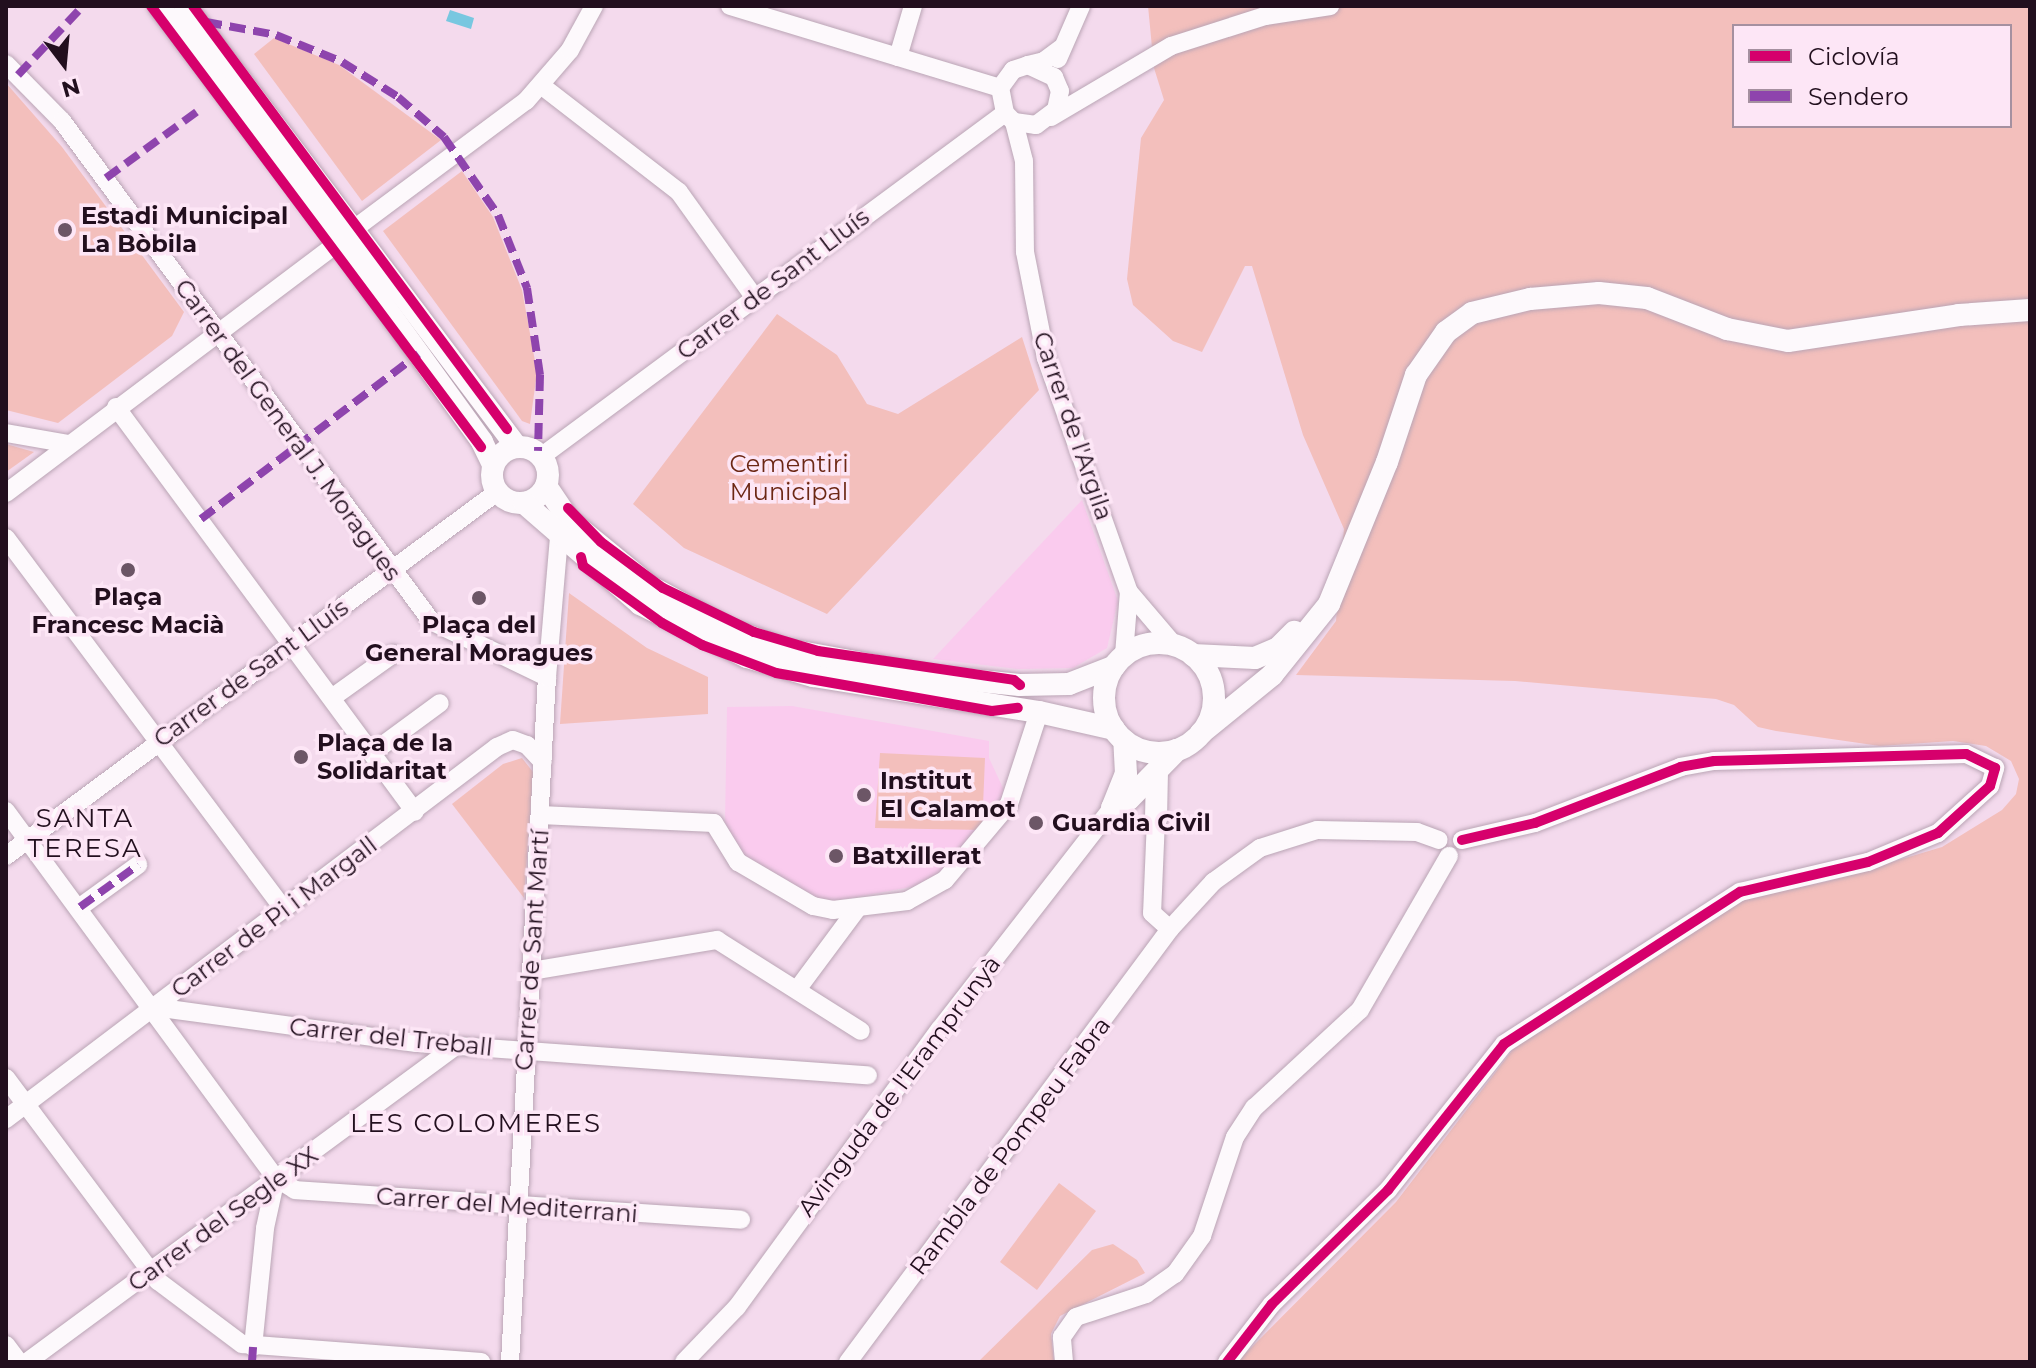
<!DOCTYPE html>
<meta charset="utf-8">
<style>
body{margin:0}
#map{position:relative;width:2036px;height:1368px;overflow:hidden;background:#f4daed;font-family:Montserrat,sans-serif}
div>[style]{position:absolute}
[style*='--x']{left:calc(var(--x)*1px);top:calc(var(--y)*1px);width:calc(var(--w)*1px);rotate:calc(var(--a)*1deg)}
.built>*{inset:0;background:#facbee}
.green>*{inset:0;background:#f3bfbc}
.water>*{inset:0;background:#78c7e0}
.roads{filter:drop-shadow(0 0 2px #baa5b5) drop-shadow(0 0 2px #baa5b5)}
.minor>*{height:18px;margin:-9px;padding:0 9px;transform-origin:9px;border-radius:9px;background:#fdf9fc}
.major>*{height:22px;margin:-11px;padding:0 11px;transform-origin:11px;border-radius:11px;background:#fdf9fc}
.major>.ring{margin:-11px;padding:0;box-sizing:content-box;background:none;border:22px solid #fdf9fc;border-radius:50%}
.quiet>*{height:8px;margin-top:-4px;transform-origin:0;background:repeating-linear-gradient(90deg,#8e44ad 0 16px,transparent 0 24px)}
.cycleway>*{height:10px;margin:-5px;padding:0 5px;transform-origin:5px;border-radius:5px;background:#d6006c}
.dots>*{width:22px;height:22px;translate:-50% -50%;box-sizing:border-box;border:4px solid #fde6f6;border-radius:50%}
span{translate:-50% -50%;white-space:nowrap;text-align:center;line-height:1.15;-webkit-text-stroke:7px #fde6f6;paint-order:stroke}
.poi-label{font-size:24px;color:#220f1e;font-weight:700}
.left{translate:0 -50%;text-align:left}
.street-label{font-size:24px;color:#220f1e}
.park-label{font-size:24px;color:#6c2714}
.neighbourhood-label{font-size:26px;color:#220f1e;letter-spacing:2px}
.frame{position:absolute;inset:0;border:8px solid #220f1e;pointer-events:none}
.legend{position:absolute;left:1732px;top:24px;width:280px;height:104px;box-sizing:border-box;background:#fde6f6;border:2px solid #a590a0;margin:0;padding:10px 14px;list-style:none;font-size:24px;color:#220f1e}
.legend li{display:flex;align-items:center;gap:16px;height:40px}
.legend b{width:40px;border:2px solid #a590a0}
.north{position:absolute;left:24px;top:24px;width:80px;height:80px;-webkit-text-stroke:6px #fde6f6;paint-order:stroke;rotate:164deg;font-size:22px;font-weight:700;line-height:32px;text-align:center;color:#220f1e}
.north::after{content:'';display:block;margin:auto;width:28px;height:36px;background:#220f1e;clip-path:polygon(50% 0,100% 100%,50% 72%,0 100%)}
</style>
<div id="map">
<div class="built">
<i style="clip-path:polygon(1082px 500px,1118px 601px,1107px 648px,1073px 668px,1018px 669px,933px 659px)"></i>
<i style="clip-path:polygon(792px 706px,989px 741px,989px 758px,1003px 788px,1002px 803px,969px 852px,922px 885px,834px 901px,808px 897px,741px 858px,725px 822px,727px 707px)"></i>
</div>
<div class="green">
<i style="clip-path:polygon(evenodd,1148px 6px,2030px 6px,2030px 1362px,1237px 1362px,1396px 1202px,1514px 1048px,1747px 898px,1829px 881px,1942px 847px,2002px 810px,2016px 794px,2019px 779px,2011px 761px,1986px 746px,1953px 741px,1880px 746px,1776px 731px,1758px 727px,1734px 705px,1716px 699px,1515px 681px,1296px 675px,1336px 621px,1344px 529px,1303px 435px,1252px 266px,1245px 266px,1202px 352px,1173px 341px,1133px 305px,1127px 279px,1141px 138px,1164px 100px,1154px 68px,1148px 6px,1734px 26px,2010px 26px,2010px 126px,1734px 126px,1734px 26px)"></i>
<i style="clip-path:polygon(274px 38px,339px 65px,441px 140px,362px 201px,254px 54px)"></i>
<i style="clip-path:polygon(6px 83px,62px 147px,184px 312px,172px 336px,58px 423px,6px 410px)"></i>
<i style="clip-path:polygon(462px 171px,493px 217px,522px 290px,537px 372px,530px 424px,522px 421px,383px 231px)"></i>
<i style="clip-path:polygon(777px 314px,837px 355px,867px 404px,898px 414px,1022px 337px,1039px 390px,827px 614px,684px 548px,633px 504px)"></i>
<i style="clip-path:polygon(6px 444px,34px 452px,6px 472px)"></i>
<i style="clip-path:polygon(569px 593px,647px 648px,708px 677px,708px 714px,560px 724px)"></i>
<i style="clip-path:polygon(880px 753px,985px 758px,982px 830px,875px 828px)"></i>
<i style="clip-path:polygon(522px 758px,533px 772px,524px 898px,452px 804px,503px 764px)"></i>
<i style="clip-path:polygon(1059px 1183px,1096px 1211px,1037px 1290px,1000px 1262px)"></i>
<i style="clip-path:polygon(1113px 1244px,1137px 1260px,1145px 1273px,1060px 1316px,1051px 1334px,1054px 1362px,978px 1362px,1092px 1250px)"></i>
</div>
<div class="water">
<i style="clip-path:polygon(450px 10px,474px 18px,471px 29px,446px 21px)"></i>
</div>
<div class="roads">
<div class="minor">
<i style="--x:730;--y:6;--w:282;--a:16.9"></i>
<i style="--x:898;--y:57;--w:53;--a:-73.6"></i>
<i style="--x:1058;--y:59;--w:58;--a:-66.5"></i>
<i style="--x:6;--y:64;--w:80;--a:45.5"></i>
<i style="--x:62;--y:121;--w:621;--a:53.57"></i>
<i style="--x:431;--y:621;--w:129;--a:25.8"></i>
<i style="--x:1028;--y:65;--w:29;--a:25"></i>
<i style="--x:1054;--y:77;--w:15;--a:67"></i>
<i style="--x:1060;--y:91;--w:19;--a:102"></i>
<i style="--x:1056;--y:110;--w:25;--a:143"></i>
<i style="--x:1036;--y:125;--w:22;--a:-172"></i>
<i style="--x:1014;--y:122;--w:13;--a:-135"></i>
<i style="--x:1005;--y:113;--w:25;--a:-101"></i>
<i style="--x:1000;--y:88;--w:22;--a:-54"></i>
<i style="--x:1013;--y:70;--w:16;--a:-18"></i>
<i style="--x:1028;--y:65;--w:16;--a:-14"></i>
<i style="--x:1044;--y:61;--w:21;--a:-37"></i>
<i style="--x:542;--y:86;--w:173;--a:37.7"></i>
<i style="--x:679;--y:192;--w:130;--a:54.4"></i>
<i style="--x:1051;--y:117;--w:139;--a:-30.6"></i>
<i style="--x:1171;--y:46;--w:99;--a:-17.7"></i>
<i style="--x:1265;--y:16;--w:66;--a:-8.7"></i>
<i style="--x:1014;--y:122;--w:40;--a:75.6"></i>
<i style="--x:1024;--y:161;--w:91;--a:89.4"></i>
<i style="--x:1025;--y:252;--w:108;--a:78.8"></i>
<i style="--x:1046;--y:358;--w:248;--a:70.5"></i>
<i style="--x:1129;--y:592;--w:71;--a:49.6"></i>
<i style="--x:354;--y:229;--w:214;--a:-36.7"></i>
<i style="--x:526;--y:101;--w:67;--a:-49.2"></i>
<i style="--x:570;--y:50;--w:50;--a:-61.4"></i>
<i style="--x:116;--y:407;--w:503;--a:53.56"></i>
<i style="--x:6;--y:433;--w:64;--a:9.9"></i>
<i style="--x:542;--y:456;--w:576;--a:-36.53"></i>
<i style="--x:6;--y:493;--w:416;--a:-37"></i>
<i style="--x:6;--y:538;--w:464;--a:53.2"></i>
<i style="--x:1124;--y:655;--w:63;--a:-85.5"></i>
<i style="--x:333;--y:697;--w:74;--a:-35.6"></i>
<i style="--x:372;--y:753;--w:84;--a:-36.3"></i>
<i style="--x:6;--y:811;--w:456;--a:53.7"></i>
<i style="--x:276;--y:1178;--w:22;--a:32"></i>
<i style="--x:295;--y:1190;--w:447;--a:3.8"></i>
<i style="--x:540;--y:815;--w:174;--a:2.6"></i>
<i style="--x:714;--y:823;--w:46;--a:58.4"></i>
<i style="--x:738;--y:862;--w:87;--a:30.4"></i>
<i style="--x:813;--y:906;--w:20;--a:11"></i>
<i style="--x:833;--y:910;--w:75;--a:-6.9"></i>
<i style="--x:907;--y:901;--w:43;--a:-28.9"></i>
<i style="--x:945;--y:880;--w:99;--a:-49.9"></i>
<i style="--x:1009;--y:804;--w:97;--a:-71.9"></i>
<i style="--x:1156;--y:819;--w:94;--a:92.4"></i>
<i style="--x:1152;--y:913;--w:24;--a:42"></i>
<i style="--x:6;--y:856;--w:611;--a:-36.55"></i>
<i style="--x:80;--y:907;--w:72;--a:-35.9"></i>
<i style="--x:532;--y:971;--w:188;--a:-9.5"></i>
<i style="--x:717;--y:940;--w:170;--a:32.3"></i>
<i style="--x:799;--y:987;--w:97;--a:-53.4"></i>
<i style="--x:154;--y:1007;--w:265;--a:7.8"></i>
<i style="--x:417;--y:1043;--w:452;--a:4.1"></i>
<i style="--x:6;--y:1078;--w:254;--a:53.2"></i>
<i style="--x:158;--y:1281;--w:105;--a:36.9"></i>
<i style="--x:242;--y:1344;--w:240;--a:4.3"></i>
<i style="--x:6;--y:1119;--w:616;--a:-37.15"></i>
<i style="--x:497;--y:747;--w:17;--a:-24"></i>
<i style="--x:513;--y:740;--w:15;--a:20"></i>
<i style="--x:527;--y:745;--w:23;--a:47"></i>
<i style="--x:6;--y:1345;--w:21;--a:53"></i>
<i style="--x:253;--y:1347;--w:120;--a:-84.2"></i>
<i style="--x:265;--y:1228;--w:51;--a:-77.6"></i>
<i style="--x:27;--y:1362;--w:533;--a:-36.38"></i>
<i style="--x:510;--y:1362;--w:686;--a:-86.91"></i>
<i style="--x:547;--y:677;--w:140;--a:-85.1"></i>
<i style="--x:684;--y:1362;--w:76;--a:-46.1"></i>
<i style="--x:737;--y:1307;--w:344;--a:-53.9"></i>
<i style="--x:940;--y:1029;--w:280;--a:-52.1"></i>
<i style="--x:848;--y:1362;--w:540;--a:-53.36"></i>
<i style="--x:1170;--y:929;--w:64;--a:-47.5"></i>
<i style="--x:1213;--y:882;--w:58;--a:-35.9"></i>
<i style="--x:1260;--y:848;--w:60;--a:-17.5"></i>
<i style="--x:1317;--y:830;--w:100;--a:1.1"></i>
<i style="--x:1417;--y:832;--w:23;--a:20"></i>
<i style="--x:1064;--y:1362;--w:25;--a:-95"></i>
<i style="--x:1062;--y:1337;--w:24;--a:-55"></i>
<i style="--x:1076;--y:1317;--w:74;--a:-18.2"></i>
<i style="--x:1146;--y:1294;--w:35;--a:-35"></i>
<i style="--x:1175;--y:1274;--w:47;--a:-54.6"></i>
<i style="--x:1202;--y:1236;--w:104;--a:-71.6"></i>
<i style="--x:1235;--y:1137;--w:35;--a:-57"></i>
<i style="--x:1254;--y:1108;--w:144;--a:-42.8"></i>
<i style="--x:1360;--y:1010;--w:178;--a:-60"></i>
<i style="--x:1227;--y:1362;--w:73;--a:-52.2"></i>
<i style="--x:1272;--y:1304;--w:163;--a:-44.5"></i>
<i style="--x:1388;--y:1190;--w:186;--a:-51.5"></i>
<i style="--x:1504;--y:1044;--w:281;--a:-32.8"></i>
<i style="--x:1740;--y:892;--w:131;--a:-13.2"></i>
<i style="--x:1868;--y:862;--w:76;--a:-22.5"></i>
<i style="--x:1938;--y:833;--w:70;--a:-42.1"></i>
<i style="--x:1990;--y:786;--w:19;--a:-74"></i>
<i style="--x:1995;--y:768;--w:32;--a:-154"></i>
<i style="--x:1966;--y:754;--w:252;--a:178.4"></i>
<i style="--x:1714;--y:761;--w:34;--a:170"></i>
<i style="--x:1681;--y:767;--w:156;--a:159"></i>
<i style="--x:1535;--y:823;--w:75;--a:166.9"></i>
</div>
<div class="major">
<i style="--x:159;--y:6;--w:265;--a:52.7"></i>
<i style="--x:320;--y:217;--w:277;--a:54.2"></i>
<i style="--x:482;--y:442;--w:25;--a:64"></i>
<i style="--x:185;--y:6;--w:552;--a:53.03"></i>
<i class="ring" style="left:492px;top:447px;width:34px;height:34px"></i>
<i style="--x:546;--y:486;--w:41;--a:55.9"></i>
<i style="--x:569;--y:520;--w:106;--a:39.3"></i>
<i style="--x:651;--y:587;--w:86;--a:28.3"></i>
<i style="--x:727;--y:628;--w:61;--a:20.2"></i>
<i style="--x:784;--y:649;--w:149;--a:10.4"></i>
<i style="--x:931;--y:676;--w:89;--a:5.8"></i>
<i style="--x:1020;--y:685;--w:49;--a:-1.2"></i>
<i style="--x:1069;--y:684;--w:49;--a:-21.4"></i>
<i style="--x:524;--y:503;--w:154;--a:41"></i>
<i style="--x:640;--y:604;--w:119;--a:26.4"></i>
<i style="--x:747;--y:657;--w:69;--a:16.1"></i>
<i style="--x:813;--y:676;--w:229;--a:9.1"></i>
<i style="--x:1039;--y:712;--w:77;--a:12.8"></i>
<i class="ring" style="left:1104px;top:643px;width:88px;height:88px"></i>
<i style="--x:1193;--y:655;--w:62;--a:2.8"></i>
<i style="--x:1255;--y:658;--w:25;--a:-23"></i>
<i style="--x:1278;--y:648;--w:23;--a:-45"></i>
<i style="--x:1201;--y:733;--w:92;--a:-39.2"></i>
<i style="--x:1272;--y:675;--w:91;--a:-51.2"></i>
<i style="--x:1329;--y:604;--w:153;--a:-67.8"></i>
<i style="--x:1387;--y:462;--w:92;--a:-71.6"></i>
<i style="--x:1416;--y:375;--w:52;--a:-55.1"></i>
<i style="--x:1446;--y:332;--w:32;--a:-36"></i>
<i style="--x:1472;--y:313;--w:60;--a:-13.6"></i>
<i style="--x:1530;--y:299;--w:69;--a:-5"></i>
<i style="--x:1599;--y:293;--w:48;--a:5.9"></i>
<i style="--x:1647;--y:298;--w:86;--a:21.2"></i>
<i style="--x:1727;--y:329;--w:62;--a:11.1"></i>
<i style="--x:1788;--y:341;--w:173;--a:-8.6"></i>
<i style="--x:1959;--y:315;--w:71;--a:-4"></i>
<i style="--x:1112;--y:808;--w:19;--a:-28"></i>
<i style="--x:1129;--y:799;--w:69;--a:-45.6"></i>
<i style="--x:1112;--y:808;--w:37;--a:-68"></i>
<i style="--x:1126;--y:774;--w:33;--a:-93"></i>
<i style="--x:1156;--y:819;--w:48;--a:-88.8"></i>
</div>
</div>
<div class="quiet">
<i style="--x:206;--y:22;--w:71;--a:10.5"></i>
<i style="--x:276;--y:35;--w:71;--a:22.2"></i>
<i style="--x:342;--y:62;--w:66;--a:32"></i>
<i style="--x:398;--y:97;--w:61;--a:41"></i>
<i style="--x:444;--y:137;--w:95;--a:55.3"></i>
<i style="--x:498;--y:215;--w:79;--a:68.3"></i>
<i style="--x:527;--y:288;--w:88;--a:81.5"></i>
<i style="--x:540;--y:375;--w:76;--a:91.5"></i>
<i style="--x:18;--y:75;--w:95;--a:-46.7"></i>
<i style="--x:106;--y:178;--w:119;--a:-36.1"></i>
<i style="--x:201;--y:519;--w:273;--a:-37.2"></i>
<i style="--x:80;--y:907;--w:72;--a:-35.9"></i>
<i style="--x:252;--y:1362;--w:15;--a:-86"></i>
</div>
<div class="cycleway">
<i style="--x:151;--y:6;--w:551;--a:53.19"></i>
<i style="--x:193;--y:6;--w:527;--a:53.41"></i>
<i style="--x:568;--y:508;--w:47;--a:45.9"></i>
<i style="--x:601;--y:542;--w:77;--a:36.6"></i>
<i style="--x:663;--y:588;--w:101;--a:25.8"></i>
<i style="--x:754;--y:632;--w:67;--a:16.5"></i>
<i style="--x:818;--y:651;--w:198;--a:8.4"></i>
<i style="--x:1014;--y:680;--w:8;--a:40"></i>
<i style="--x:581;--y:557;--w:9;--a:77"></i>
<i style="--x:583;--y:566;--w:97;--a:35.8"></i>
<i style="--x:662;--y:623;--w:46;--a:28.8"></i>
<i style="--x:702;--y:645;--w:79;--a:20.7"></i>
<i style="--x:776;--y:673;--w:219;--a:10"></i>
<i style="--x:992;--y:711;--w:26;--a:-7"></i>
<i style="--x:1227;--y:1362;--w:73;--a:-52.2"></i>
<i style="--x:1272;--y:1304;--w:163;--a:-44.5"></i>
<i style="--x:1388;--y:1190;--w:186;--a:-51.5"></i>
<i style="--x:1504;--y:1044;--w:281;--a:-32.8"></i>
<i style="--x:1740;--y:892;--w:131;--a:-13.2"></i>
<i style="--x:1868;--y:862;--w:76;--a:-22.5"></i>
<i style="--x:1938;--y:833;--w:70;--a:-42.1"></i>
<i style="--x:1990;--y:786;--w:19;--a:-74"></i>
<i style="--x:1995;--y:768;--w:32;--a:-154"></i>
<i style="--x:1966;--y:754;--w:252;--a:178.4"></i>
<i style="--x:1714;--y:761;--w:34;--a:170"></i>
<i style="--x:1681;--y:767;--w:156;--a:159"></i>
<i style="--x:1535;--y:823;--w:75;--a:166.9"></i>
</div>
<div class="dots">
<i style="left:65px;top:230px;background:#6c5666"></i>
<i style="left:128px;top:570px;background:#6c5666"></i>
<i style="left:479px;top:598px;background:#6c5666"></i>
<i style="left:301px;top:757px;background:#6c5666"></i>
<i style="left:864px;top:795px;background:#6c5666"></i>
<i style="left:1036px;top:823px;background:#6c5666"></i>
<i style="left:836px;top:856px;background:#6c5666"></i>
</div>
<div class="poi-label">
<span class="left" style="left:81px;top:230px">Estadi Municipal<br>La Bòbila</span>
<span style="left:128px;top:611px">Plaça<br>Francesc Macià</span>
<span style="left:479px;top:639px">Plaça del<br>General Moragues</span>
<span class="left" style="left:317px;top:757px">Plaça de la<br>Solidaritat</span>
<span class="left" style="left:880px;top:795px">Institut<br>El Calamot</span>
<span class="left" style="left:1052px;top:823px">Guardia Civil</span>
<span class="left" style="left:852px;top:856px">Batxillerat</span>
</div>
<div class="street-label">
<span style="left:773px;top:284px;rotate:-37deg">Carrer de Sant Lluís</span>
<span style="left:1073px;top:426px;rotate:71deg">Carrer de l'Argila</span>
<span style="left:288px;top:430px;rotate:54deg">Carrer del General J. Moragues</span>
<span style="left:251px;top:673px;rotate:-36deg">Carrer de Sant Lluís</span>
<span style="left:274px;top:917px;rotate:-37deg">Carrer de Pi i Margall</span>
<span style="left:532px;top:950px;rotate:-86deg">Carrer de Sant Martí</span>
<span style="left:391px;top:1037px;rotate:6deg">Carrer del Treball</span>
<span style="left:899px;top:1086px;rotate:-53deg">Avinguda de l'Eramprunyà</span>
<span style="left:1010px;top:1146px;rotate:-53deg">Rambla de Pompeu Fabra</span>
<span style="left:507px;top:1205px;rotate:4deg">Carrer del Mediterrani</span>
<span style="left:223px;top:1219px;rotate:-36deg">Carrer del Segle XX</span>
</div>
<div class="park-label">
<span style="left:789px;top:478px">Cementiri<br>Municipal</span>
</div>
<div class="neighbourhood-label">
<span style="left:85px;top:834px">SANTA<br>TERESA</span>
<span style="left:476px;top:1124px">LES COLOMERES</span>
</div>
<div class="frame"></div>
<ul class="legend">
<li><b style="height:10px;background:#d6006c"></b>Ciclovía</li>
<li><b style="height:10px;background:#8e44ad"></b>Sendero</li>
</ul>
<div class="north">N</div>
</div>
